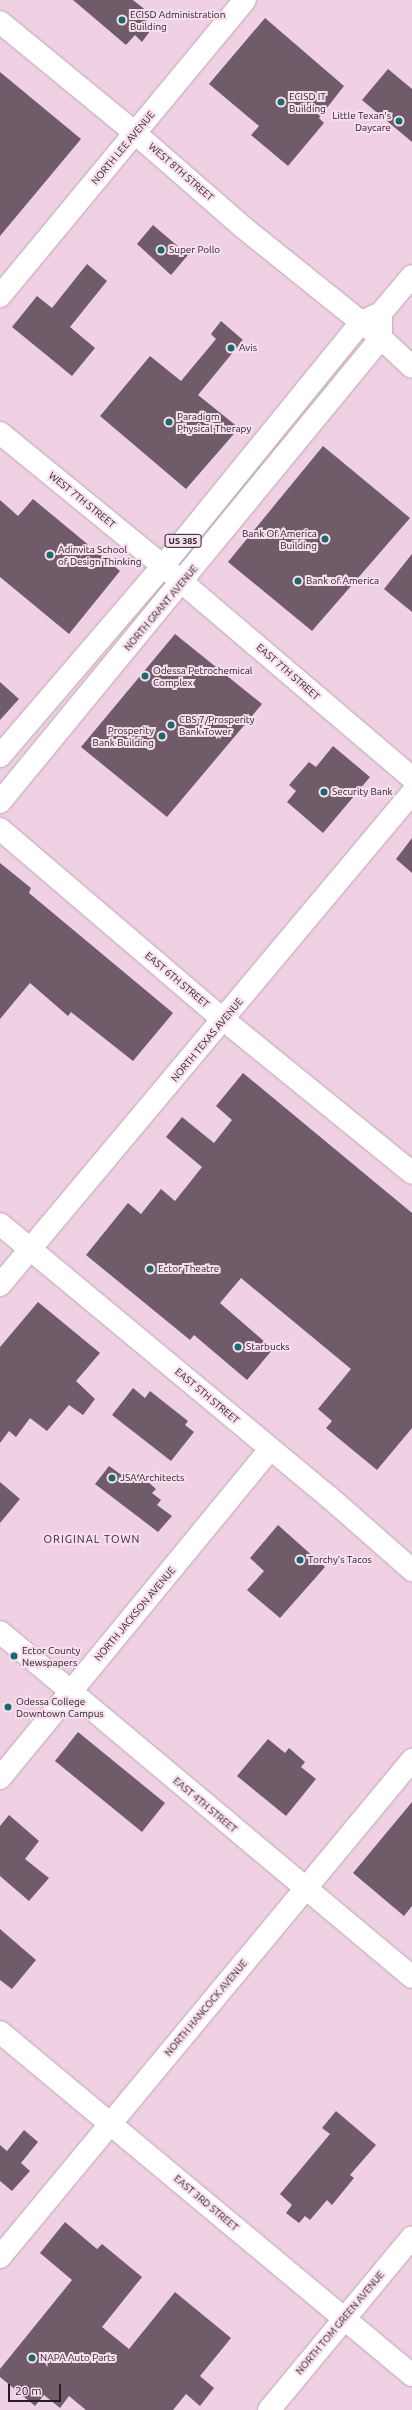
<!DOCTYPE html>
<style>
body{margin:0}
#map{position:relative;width:412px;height:2410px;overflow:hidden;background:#f7dfee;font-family:Ubuntu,sans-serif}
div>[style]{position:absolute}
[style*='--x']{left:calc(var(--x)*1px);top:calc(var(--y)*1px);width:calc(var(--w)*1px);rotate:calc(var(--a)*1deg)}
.built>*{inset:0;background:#f0d1e4}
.building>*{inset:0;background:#705c68}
.roads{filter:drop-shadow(0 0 1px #bda7b5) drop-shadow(0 0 1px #bda7b5)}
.minor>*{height:22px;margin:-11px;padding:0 11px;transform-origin:11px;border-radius:11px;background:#fff}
.major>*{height:22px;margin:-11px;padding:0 11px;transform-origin:11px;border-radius:11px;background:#fff}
.dots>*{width:11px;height:11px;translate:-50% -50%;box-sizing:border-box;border:2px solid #f7dfee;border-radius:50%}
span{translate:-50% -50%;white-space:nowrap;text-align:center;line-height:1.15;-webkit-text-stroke:4px #f7dfee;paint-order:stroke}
.shield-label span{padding:1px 3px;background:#f7dfee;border:1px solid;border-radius:3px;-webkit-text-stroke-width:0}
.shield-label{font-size:9px;color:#261e23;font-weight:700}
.poi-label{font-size:10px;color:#261e23}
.left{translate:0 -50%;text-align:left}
.right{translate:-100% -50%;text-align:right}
.street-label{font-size:10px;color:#261e23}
.neighbourhood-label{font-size:11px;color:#372631;letter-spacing:1px}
.scale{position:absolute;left:8px;top:2384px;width:53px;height:18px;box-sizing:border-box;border:2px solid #261e23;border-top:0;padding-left:5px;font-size:12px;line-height:14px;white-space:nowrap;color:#261e23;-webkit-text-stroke:3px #f7dfee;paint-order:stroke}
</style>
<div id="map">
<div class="built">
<i style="clip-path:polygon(0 0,412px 0,412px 2410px,0 2410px)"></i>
</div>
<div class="building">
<i style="clip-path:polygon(73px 0,133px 0,152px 15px,144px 24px,150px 31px,142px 42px,135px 35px,126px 45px)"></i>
<i style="clip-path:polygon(265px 18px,344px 86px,319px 118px,324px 123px,288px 166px,251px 135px,259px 126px,209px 84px)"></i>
<i style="clip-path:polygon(388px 69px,412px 89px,412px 142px,362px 100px)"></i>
<i style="clip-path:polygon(0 72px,81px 139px,0 236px)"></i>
<i style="clip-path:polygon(153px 225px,188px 255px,171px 275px,137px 244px)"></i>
<i style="clip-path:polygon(87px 264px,107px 281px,70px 327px,95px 348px,72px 376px,12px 327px,37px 296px,52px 308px)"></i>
<i style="clip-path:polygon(221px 321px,243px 340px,198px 395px,239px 428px,186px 489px,100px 416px,150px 356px,181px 381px,216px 339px,211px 334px)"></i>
<i style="clip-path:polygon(323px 446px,410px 518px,312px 631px,228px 562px)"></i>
<i style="clip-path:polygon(33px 499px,120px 571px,69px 634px,0 577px,0 500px,18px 516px)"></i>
<i style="clip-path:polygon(412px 554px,412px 612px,384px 589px)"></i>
<i style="clip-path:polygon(175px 634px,262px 704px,167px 817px,81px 747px)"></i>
<i style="clip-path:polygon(0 682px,19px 699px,0 720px)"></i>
<i style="clip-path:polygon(333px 746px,370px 777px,323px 833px,287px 802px,296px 791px,289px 785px,309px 762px,316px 767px)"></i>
<i style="clip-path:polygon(412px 838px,412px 873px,396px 859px)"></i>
<i style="clip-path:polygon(0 863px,31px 888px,29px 893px,173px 1013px,133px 1061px,71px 1012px,68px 1016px,30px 983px,0 1019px)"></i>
<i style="clip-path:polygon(243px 1073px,412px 1213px,412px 1428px,377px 1470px,326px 1428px,332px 1421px,318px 1409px,351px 1369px,241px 1278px,220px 1303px,273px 1349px,247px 1380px,194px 1335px,190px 1340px,86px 1255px,128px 1203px,141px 1214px,161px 1189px,175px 1201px,202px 1167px,166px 1137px,182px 1117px,214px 1143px,232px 1120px,216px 1106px)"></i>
<i style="clip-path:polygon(38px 1302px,100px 1353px,76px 1381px,95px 1399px,83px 1415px,69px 1405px,47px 1431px,30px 1418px,16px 1437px,9px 1431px,0 1443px,0 1347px)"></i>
<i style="clip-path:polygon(133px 1388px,145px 1398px,150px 1391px,188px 1421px,185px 1425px,194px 1432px,171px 1461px,112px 1415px)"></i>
<i style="clip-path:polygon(109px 1466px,123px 1476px,127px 1472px,135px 1477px,139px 1474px,156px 1489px,152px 1493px,161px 1500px,157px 1505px,172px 1516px,158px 1532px,95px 1484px)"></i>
<i style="clip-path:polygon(0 1482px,20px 1499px,0 1523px)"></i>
<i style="clip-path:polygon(278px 1525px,325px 1567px,280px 1618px,247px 1590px,264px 1571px,250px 1558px)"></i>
<i style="clip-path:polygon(78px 1732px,165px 1803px,142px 1832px,55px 1761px)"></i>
<i style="clip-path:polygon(268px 1739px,285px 1753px,289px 1748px,305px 1762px,301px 1767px,316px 1779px,286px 1816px,237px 1776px)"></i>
<i style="clip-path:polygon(412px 1802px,412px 1906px,404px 1916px,353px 1873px)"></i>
<i style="clip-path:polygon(9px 1815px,39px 1841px,25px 1859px,49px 1878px,29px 1901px,0 1876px,0 1826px)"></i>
<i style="clip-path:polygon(0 1929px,36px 1960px,12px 1989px,0 1980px)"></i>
<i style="clip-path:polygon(336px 2111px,376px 2145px,350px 2175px,354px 2178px,332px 2205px,327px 2200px,310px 2220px,305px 2216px,299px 2223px,286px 2213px,292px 2205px,280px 2194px,330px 2134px,322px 2128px)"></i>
<i style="clip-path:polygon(24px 2130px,38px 2142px,21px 2163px,30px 2171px,12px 2191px,0 2181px,0 2145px,7px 2151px)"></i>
<i style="clip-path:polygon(65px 2222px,97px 2249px,102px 2244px,142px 2277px,102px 2327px,129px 2349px,175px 2292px,231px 2338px,200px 2376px,214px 2388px,200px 2406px,186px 2394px,173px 2410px,86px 2410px,69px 2396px,60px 2408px,44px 2395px,35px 2406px,0 2377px,0 2369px,72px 2280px,40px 2253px)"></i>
</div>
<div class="roads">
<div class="minor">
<i style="--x:0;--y:296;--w:384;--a:-50.4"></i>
<i style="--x:0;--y:433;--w:210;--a:39.2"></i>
<i style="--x:163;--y:566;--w:327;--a:40.4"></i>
<i style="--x:0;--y:829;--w:294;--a:40.5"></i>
<i style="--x:224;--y:1020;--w:242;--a:39.1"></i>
<i style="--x:0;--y:1224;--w:428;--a:39.7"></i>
<i style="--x:329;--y:1497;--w:111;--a:41.3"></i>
<i style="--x:0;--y:1285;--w:642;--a:-50.06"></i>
<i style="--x:0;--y:1632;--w:537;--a:39.94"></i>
<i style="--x:0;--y:1778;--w:426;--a:-50.6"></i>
<i style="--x:0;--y:2032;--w:536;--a:39.78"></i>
<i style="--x:0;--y:2257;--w:646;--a:-50.34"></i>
<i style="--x:269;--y:2410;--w:224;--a:-50.4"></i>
</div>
<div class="major">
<i style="--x:0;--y:22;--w:175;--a:39.4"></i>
<i style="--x:135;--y:133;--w:145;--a:41.1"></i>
<i style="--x:244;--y:228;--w:176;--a:38.8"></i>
<i style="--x:381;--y:338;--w:42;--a:43.1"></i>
<i style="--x:0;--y:756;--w:250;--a:-49.4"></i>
<i style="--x:163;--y:566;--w:314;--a:-50.9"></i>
<i style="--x:361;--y:322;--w:22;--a:-24"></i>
<i style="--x:381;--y:313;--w:48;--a:-50"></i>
<i style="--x:0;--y:802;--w:600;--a:-50.61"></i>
<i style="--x:381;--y:338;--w:25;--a:-90"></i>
</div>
</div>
<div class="dots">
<i style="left:122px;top:20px;background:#1c696d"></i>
<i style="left:281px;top:102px;background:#1c696d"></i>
<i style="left:399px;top:121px;background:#1c696d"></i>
<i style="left:161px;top:250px;background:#1c696d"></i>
<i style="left:231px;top:348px;background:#1c696d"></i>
<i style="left:169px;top:422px;background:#1c696d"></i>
<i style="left:325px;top:539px;background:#1c696d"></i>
<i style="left:50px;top:555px;background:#1c696d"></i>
<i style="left:298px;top:581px;background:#1c696d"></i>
<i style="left:145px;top:676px;background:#1c696d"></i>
<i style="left:171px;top:725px;background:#1c696d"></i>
<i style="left:162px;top:736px;background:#1c696d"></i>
<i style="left:324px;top:792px;background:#1c696d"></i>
<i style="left:150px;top:1269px;background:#1c696d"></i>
<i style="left:238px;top:1347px;background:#1c696d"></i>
<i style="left:112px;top:1478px;background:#1c696d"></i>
<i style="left:300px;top:1560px;background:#1c696d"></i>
<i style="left:14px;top:1656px;background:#1c696d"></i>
<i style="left:8px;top:1707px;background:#1c696d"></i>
<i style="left:32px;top:2358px;background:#1c696d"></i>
</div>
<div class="shield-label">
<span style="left:183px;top:541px">US 385</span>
</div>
<div class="poi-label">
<span class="left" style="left:130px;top:20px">ECISD Administration<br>Building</span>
<span class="left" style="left:289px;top:102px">ECISD IT<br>Building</span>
<span class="right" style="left:391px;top:121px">Little Texan's<br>Daycare</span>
<span class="left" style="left:169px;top:250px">Super Pollo</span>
<span class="left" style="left:239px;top:348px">Avis</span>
<span class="left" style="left:177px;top:422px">Paradigm<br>Physical Therapy</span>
<span class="right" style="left:317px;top:539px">Bank Of America<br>Building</span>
<span class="left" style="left:58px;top:555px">Adinvita School<br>of Design Thinking</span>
<span class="left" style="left:306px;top:581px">Bank of America</span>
<span class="left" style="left:153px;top:676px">Odessa Petrochemical<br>Complex</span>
<span class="left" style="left:179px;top:725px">CBS 7/Prosperity<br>Bank Tower</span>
<span class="right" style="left:154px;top:736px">Prosperity<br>Bank Building</span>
<span class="left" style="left:332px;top:792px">Security Bank</span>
<span class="left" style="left:158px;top:1269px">Ector Theatre</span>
<span class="left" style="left:246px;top:1347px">Starbucks</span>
<span class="left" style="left:120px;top:1478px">JSA Architects</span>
<span class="left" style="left:308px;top:1560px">Torchy's Tacos</span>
<span class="left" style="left:22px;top:1656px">Ector County<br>Newspapers</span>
<span class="left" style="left:16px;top:1707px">Odessa College<br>Downtown Campus</span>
<span class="left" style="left:40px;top:2358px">NAPA Auto Parts</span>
</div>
<div class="street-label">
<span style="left:123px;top:148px;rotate:-50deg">NORTH LEE AVENUE</span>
<span style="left:181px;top:172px;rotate:41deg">WEST 8TH STREET</span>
<span style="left:82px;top:500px;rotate:39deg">WEST 7TH STREET</span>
<span style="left:161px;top:608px;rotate:-50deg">NORTH GRANT AVENUE</span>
<span style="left:288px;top:672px;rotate:41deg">EAST 7TH STREET</span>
<span style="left:177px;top:980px;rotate:40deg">EAST 6TH STREET</span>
<span style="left:207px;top:1040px;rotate:-50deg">NORTH TEXAS AVENUE</span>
<span style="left:207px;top:1396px;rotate:40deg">EAST 5TH STREET</span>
<span style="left:135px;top:1614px;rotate:-50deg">NORTH JACKSON AVENUE</span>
<span style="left:205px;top:1805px;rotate:40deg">EAST 4TH STREET</span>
<span style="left:206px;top:2008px;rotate:-50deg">NORTH HANCOCK AVENUE</span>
<span style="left:206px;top:2203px;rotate:40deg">EAST 3RD STREET</span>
<span style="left:340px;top:2323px;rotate:-50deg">NORTH TOM GREEN AVENUE</span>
</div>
<div class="neighbourhood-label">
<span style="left:92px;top:1539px">ORIGINAL TOWN</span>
</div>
<div class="scale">20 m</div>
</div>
